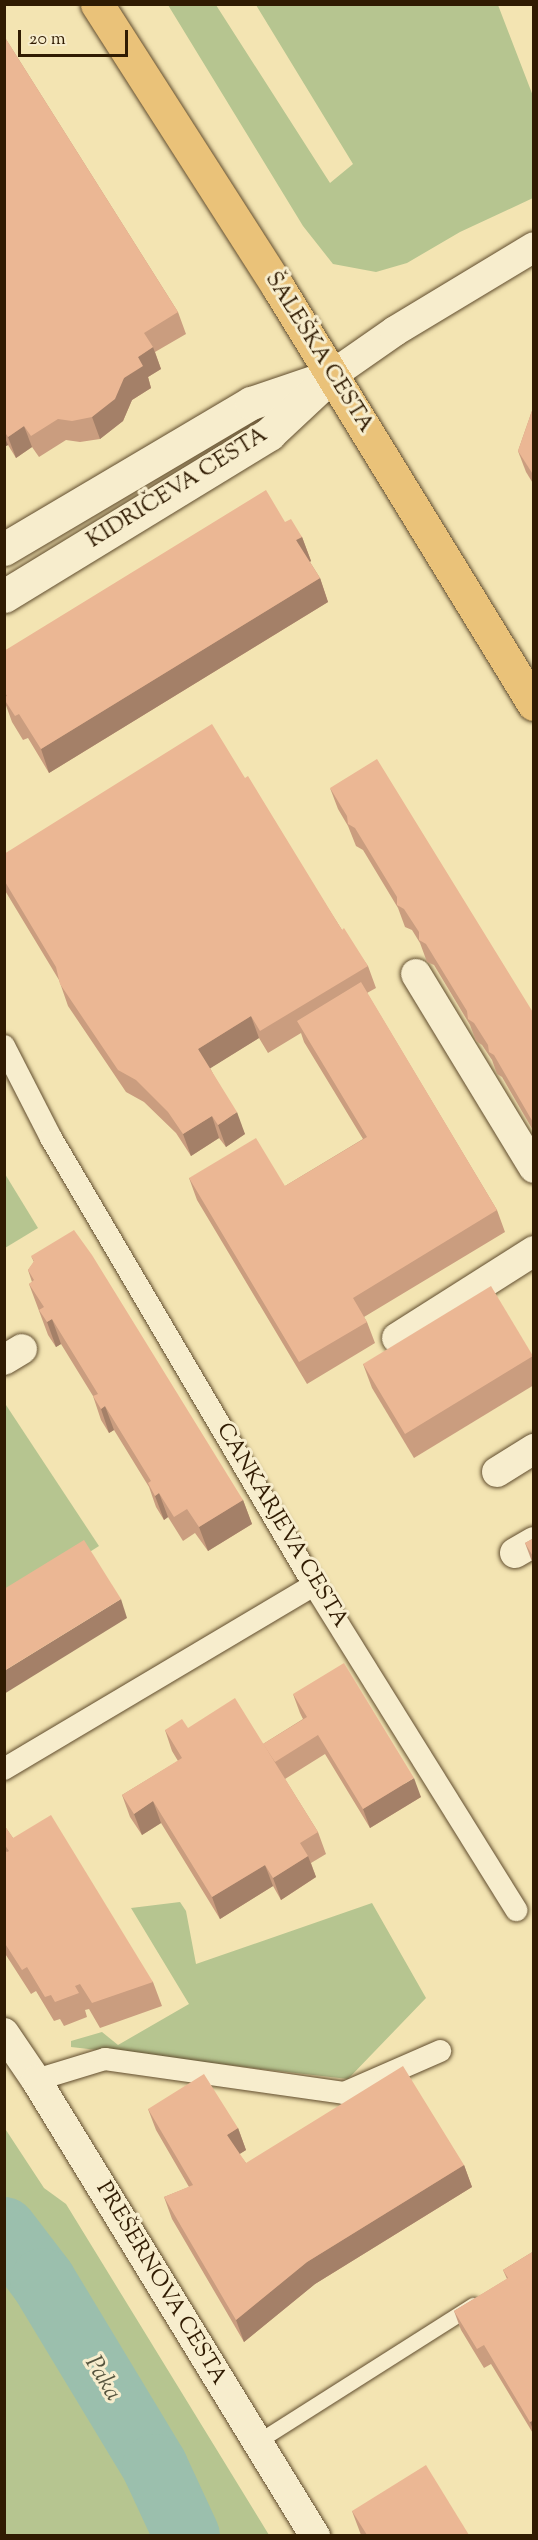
<!DOCTYPE html>
<meta charset="utf-8">
<style>
body{margin:0}
#map{position:relative;width:538px;height:2540px;overflow:hidden;background:#f3e4b2;font-family:"Sorts Mill Goudy",serif}
div>[style]{position:absolute}
[style*='--x']{left:calc(var(--x)*1px);top:calc(var(--y)*1px);width:calc(var(--w)*1px);rotate:calc(var(--a)*1deg)}
.green>*{inset:0;background:#b6c590}
.river>*{height:66px;margin:-33px;padding:0 33px;transform-origin:33px;border-radius:33px;background:#9bbfad}
.roads{filter:drop-shadow(0 0 2px #614d2e) drop-shadow(0 0 2px #614d2e)}
.service>*{height:15px;margin:-7.5px;padding:0 7.5px;transform-origin:7.5px;border-radius:7.5px;background:#f7edcd}
.pedestrian>*{height:22px;margin:-11px;padding:0 11px;transform-origin:11px;border-radius:11px;background:#f7edcd}
.minor>*{height:30px;margin:-15px;padding:0 15px;transform-origin:15px;border-radius:15px;background:#f7edcd}
.secondary>*{height:33px;margin:-16.5px;padding:0 16.5px;transform-origin:16.5px;border-radius:16.5px;background:#f7edcd}
.primary>*{height:33px;margin:-16.5px;padding:0 16.5px;transform-origin:16.5px;border-radius:16.5px;background:#eac279}
.wall>*{inset:0;background:#ca9d7f}
.shaded-wall>*{inset:0;background:#a48068}
.building>*{inset:0;background:#ebb794}
span{translate:-50% -50%;white-space:nowrap;text-align:center;line-height:1.15;-webkit-text-stroke:6px #f7edcd;paint-order:stroke}
.street-label{font-size:22px;color:#301b02}
.water-label{font-size:24px;color:#55543e;font-style:italic}
.frame{position:absolute;inset:0;border:6px solid #301b02;pointer-events:none}
.scale{position:absolute;left:18px;top:30px;width:110px;height:27px;box-sizing:border-box;border:3px solid #301b02;border-top:0;padding-left:8px;font-size:18px;line-height:21px;white-space:nowrap;color:#301b02;-webkit-text-stroke:4px #f7edcd;paint-order:stroke}
</style>
<div id="map">
<div class="green">
<i style="clip-path:polygon(168px 5px,216px 5px,330px 183px,353px 164px,256px 5px,498px 5px,533px 96px,533px 198px,460px 232px,407px 263px,376px 272px,333px 264px,303px 226px)"></i>
<i style="clip-path:polygon(5px 1174px,38px 1228px,5px 1248px,4px 1248px)"></i>
<i style="clip-path:polygon(4px 1402px,99px 1546px,5px 1606px,4px 1606px)"></i>
<i style="clip-path:polygon(180px 1902px,186px 1911px,196px 1964px,372px 1903px,426px 1998px,348px 2079px,71px 2047px,71px 2041px,102px 2032px,118px 2045px,189px 2004px,131px 1908px)"></i>
<i style="clip-path:polygon(4px 2127px,44px 2188px,66px 2204px,269px 2535px,206px 2535px,59px 2282px,5px 2210px)"></i>
<i style="clip-path:polygon(4px 2255px,104px 2394px,165px 2507px,177px 2535px,5px 2535px)"></i>
</div>
<div class="river">
<i style="--x:4;--y:2230;--w:64;--a:52.6"></i>
<i style="--x:43;--y:2281;--w:217;--a:58.9"></i>
<i style="--x:155;--y:2467;--w:76;--a:65.1"></i>
</div>
<div class="roads">
<div class="service">
<i style="--x:257;--y:2442;--w:256;--a:-32.4"></i>
</div>
<div class="pedestrian">
<i style="--x:4;--y:1046;--w:103;--a:62.9"></i>
<i style="--x:51;--y:1138;--w:519;--a:59.53"></i>
<i style="--x:314;--y:1585;--w:383;--a:58.1"></i>
<i style="--x:4;--y:1769;--w:360;--a:-30.7"></i>
<i style="--x:36;--y:2080;--w:72;--a:-16.9"></i>
<i style="--x:105;--y:2059;--w:241;--a:8.1"></i>
<i style="--x:344;--y:2093;--w:105;--a:-23.6"></i>
</div>
<div class="minor">
<i style="--x:332;--y:375;--w:77;--a:-34.9"></i>
<i style="--x:395;--y:331;--w:162;--a:-31.1"></i>
<i style="--x:416;--y:974;--w:227;--a:58.7"></i>
<i style="--x:397;--y:1338;--w:162;--a:-32.4"></i>
<i style="--x:4;--y:1360;--w:21;--a:-31"></i>
<i style="--x:497;--y:1472;--w:44;--a:-31.9"></i>
<i style="--x:515;--y:1553;--w:22;--a:-30"></i>
<i style="--x:4;--y:2033;--w:57;--a:55.8"></i>
<i style="--x:36;--y:2080;--w:535;--a:58.54"></i>
</div>
<div class="secondary">
<i style="--x:4;--y:549;--w:287;--a:-30.6"></i>
<i style="--x:251;--y:403;--w:75;--a:-18.7"></i>
<i style="--x:4;--y:596;--w:311;--a:-31.4"></i>
<i style="--x:269;--y:434;--w:86;--a:-43.1"></i>
</div>
<div class="primary">
<i style="--x:97;--y:4;--w:336;--a:57.4"></i>
<i style="--x:278;--y:287;--w:489;--a:58.5"></i>
</div>
</div>
<div class="wall">
<i style="clip-path:polygon(4px 36px,178px 312px,186px 334px,155px 352px,161px 369px,148px 377px,151px 388px,132px 400px,123px 421px,100px 439px,80px 442px,66px 440px,39px 457px,32px 447px,16px 458px,8px 445px,4px 447px)"></i>
<i style="clip-path:polygon(534px 405px,534px 485px,526px 472px,518px 451px)"></i>
<i style="clip-path:polygon(285px 522px,302px 537px,311px 561px,310px 562px,320px 578px,328px 602px,49px 773px,28px 738px,23px 740px,12px 722px,4px 700px,4px 651px)"></i>
<i style="clip-path:polygon(245px 778px,342px 930px,368px 966px,376px 988px,367px 993px,497px 1210px,505px 1232px,364px 1317px,367px 1322px,375px 1343px,307px 1384px,197px 1200px,189px 1178px,285px 1186px,363px 1139px,304px 1042px,301px 1033px,268px 1053px,259px 1038px,210px 1068px,245px 1134px,226px 1147px,219px 1138px,191px 1156px,176px 1133px,144px 1102px,126px 1092px,68px 1006px,59px 980px,4px 889px,4px 854px)"></i>
<i style="clip-path:polygon(330px 788px,534px 1014px,534px 1132px,502px 1077px,497px 1074px,492px 1060px,482px 1045px,476px 1041px,470px 1025px,434px 965px,427px 962px,420px 943px,412px 930px,405px 927px,398px 908px,363px 850px,356px 846px,348px 826px,338px 809px)"></i>
<i style="clip-path:polygon(31px 1256px,243px 1500px,252px 1524px,208px 1551px,195px 1533px,183px 1541px,168px 1517px,164px 1520px,156px 1507px,149px 1487px,114px 1430px,109px 1433px,101px 1420px,93px 1396px,61px 1344px,56px 1347px,48px 1335px,29px 1284px,32px 1282px,28px 1270px,34px 1262px)"></i>
<i style="clip-path:polygon(533px 1356px,534px 1385px,414px 1458px,372px 1388px,363px 1364px)"></i>
<i style="clip-path:polygon(534px 1538px,534px 1567px,525px 1543px)"></i>
<i style="clip-path:polygon(293px 1694px,421px 1797px,370px 1828px,325px 1754px,285px 1779px,318px 1832px,326px 1854px,311px 1863px,316px 1877px,281px 1900px,273px 1886px,220px 1919px,161px 1823px,142px 1835px,130px 1817px,122px 1795px,178px 1761px,172px 1751px,165px 1730px,188px 1728px,263px 1744px,303px 1719px,300px 1713px)"></i>
<i style="clip-path:polygon(4px 1825px,13px 1838px,153px 1982px,162px 2006px,100px 2028px,89px 2009px,85px 2010px,87px 2017px,64px 2026px,60px 2019px,54px 2021px,36px 1991px,31px 1994px,4px 1952px)"></i>
<i style="clip-path:polygon(148px 2109px,238px 2128px,246px 2150px,239px 2154px,246px 2163px,464px 2165px,472px 2187px,315px 2284px,244px 2342px,172px 2219px,164px 2197px,189px 2187px,156px 2130px)"></i>
<i style="clip-path:polygon(534px 2251px,534px 2435px,491px 2364px,484px 2368px,461px 2330px,454px 2311px,507px 2279px,503px 2270px)"></i>
<i style="clip-path:polygon(352px 2511px,469px 2535px,361px 2535px)"></i>
</div>
<div class="shaded-wall">
<i style="clip-path:polygon(153px 347px,161px 369px,148px 377px,151px 388px,132px 400px,123px 421px,100px 439px,92px 417px,124px 378px,138px 357px)"></i>
<i style="clip-path:polygon(24px 426px,32px 447px,16px 458px,8px 437px)"></i>
<i style="clip-path:polygon(4px 436px,8px 445px,4px 447px)"></i>
<i style="clip-path:polygon(302px 537px,311px 561px,305px 565px,296px 540px)"></i>
<i style="clip-path:polygon(320px 578px,328px 602px,49px 773px,41px 749px)"></i>
<i style="clip-path:polygon(251px 1016px,259px 1038px,206px 1071px,198px 1049px)"></i>
<i style="clip-path:polygon(237px 1112px,245px 1134px,226px 1147px,218px 1125px)"></i>
<i style="clip-path:polygon(212px 1116px,219px 1138px,191px 1156px,183px 1134px)"></i>
<i style="clip-path:polygon(52px 1319px,61px 1344px,56px 1347px,47px 1322px)"></i>
<i style="clip-path:polygon(105px 1406px,114px 1430px,109px 1433px,101px 1409px)"></i>
<i style="clip-path:polygon(159px 1493px,168px 1517px,164px 1520px,155px 1496px)"></i>
<i style="clip-path:polygon(243px 1500px,252px 1524px,208px 1551px,199px 1527px)"></i>
<i style="clip-path:polygon(121px 1599px,127px 1618px,4px 1694px,4px 1671px)"></i>
<i style="clip-path:polygon(414px 1778px,421px 1797px,370px 1828px,363px 1809px)"></i>
<i style="clip-path:polygon(153px 1801px,161px 1823px,142px 1835px,134px 1814px)"></i>
<i style="clip-path:polygon(308px 1856px,316px 1877px,281px 1900px,273px 1878px)"></i>
<i style="clip-path:polygon(265px 1865px,273px 1886px,220px 1919px,212px 1897px)"></i>
<i style="clip-path:polygon(238px 2128px,246px 2150px,235px 2157px,227px 2135px)"></i>
<i style="clip-path:polygon(464px 2165px,472px 2187px,315px 2284px,244px 2342px,236px 2320px,307px 2262px)"></i>
<i style="clip-path:polygon(534px 2420px,534px 2432px,530px 2422px)"></i>
</div>
<div class="building">
<i style="clip-path:polygon(4px 36px,178px 312px,144px 333px,153px 347px,138px 357px,143px 366px,124px 378px,115px 399px,92px 417px,72px 421px,58px 419px,31px 436px,24px 426px,8px 437px,4px 431px)"></i>
<i style="clip-path:polygon(534px 405px,534px 476px,518px 451px)"></i>
<i style="clip-path:polygon(266px 490px,285px 522px,291px 519px,302px 537px,296px 540px,320px 578px,41px 749px,19px 714px,15px 716px,4px 699px,4px 697px,7px 696px,4px 691px,4px 651px)"></i>
<i style="clip-path:polygon(212px 724px,245px 778px,248px 776px,342px 930px,344px 928px,368px 966px,260px 1031px,251px 1016px,198px 1049px,237px 1112px,218px 1125px,212px 1116px,183px 1134px,168px 1112px,136px 1080px,118px 1070px,60px 984px,56px 967px,4px 880px,4px 854px)"></i>
<i style="clip-path:polygon(377px 759px,534px 1014px,534px 1124px,494px 1055px,489px 1052px,488px 1045px,474px 1023px,468px 1019px,467px 1011px,426px 944px,419px 940px,419px 932px,404px 909px,397px 905px,397px 897px,355px 828px,348px 824px,347px 816px,330px 788px)"></i>
<i style="clip-path:polygon(361px 982px,497px 1210px,353px 1298px,367px 1322px,299px 1362px,189px 1178px,256px 1138px,285px 1186px,367px 1137px,297px 1021px)"></i>
<i style="clip-path:polygon(74px 1230px,92px 1255px,243px 1500px,199px 1527px,187px 1509px,174px 1517px,159px 1493px,155px 1496px,148px 1483px,151px 1481px,105px 1406px,101px 1409px,93px 1396px,98px 1394px,52px 1319px,47px 1322px,39px 1310px,44px 1307px,29px 1284px,34px 1280px,28px 1270px,34px 1261px,31px 1256px)"></i>
<i style="clip-path:polygon(491px 1286px,533px 1356px,405px 1434px,363px 1364px)"></i>
<i style="clip-path:polygon(534px 1538px,534px 1558px,525px 1543px)"></i>
<i style="clip-path:polygon(84px 1540px,121px 1599px,4px 1671px,4px 1589px)"></i>
<i style="clip-path:polygon(344px 1663px,414px 1778px,363px 1809px,318px 1735px,275px 1762px,263px 1744px,307px 1717px,293px 1694px)"></i>
<i style="clip-path:polygon(235px 1698px,318px 1832px,300px 1843px,308px 1856px,273px 1878px,265px 1865px,212px 1897px,153px 1801px,134px 1814px,122px 1795px,182px 1758px,165px 1730px,182px 1719px,188px 1728px)"></i>
<i style="clip-path:polygon(51px 1815px,153px 1982px,92px 2003px,80px 1984px,75px 1986px,79px 1993px,55px 2002px,51px 1995px,45px 1997px,27px 1967px,22px 1970px,4px 1942px,4px 1850px,7px 1852px,9px 1851px,4px 1844px,4px 1825px,13px 1838px)"></i>
<i style="clip-path:polygon(403px 2066px,464px 2165px,307px 2262px,236px 2320px,164px 2197px,193px 2185px,148px 2109px,204px 2074px,238px 2128px,227px 2135px,246px 2163px)"></i>
<i style="clip-path:polygon(534px 2251px,534px 2420px,530px 2422px,484px 2345px,477px 2349px,454px 2311px,508px 2278px,503px 2270px)"></i>
<i style="clip-path:polygon(426px 2465px,469px 2535px,367px 2535px,352px 2511px)"></i>
</div>
<div class="street-label">
<span style="left:318px;top:353px;rotate:58deg">ŠALEŠKA CESTA</span>
<span style="left:178px;top:489px;rotate:-32deg">KIDRIČEVA CESTA</span>
<span style="left:281px;top:1526px;rotate:59deg">CANKARJEVA CESTA</span>
<span style="left:160px;top:2284px;rotate:59deg">PREŠERNOVA CESTA</span>
</div>
<div class="water-label">
<span style="left:102px;top:2379px;rotate:59deg">Paka</span>
</div>
<div class="frame"></div>
<div class="scale">20 m</div>
</div>
